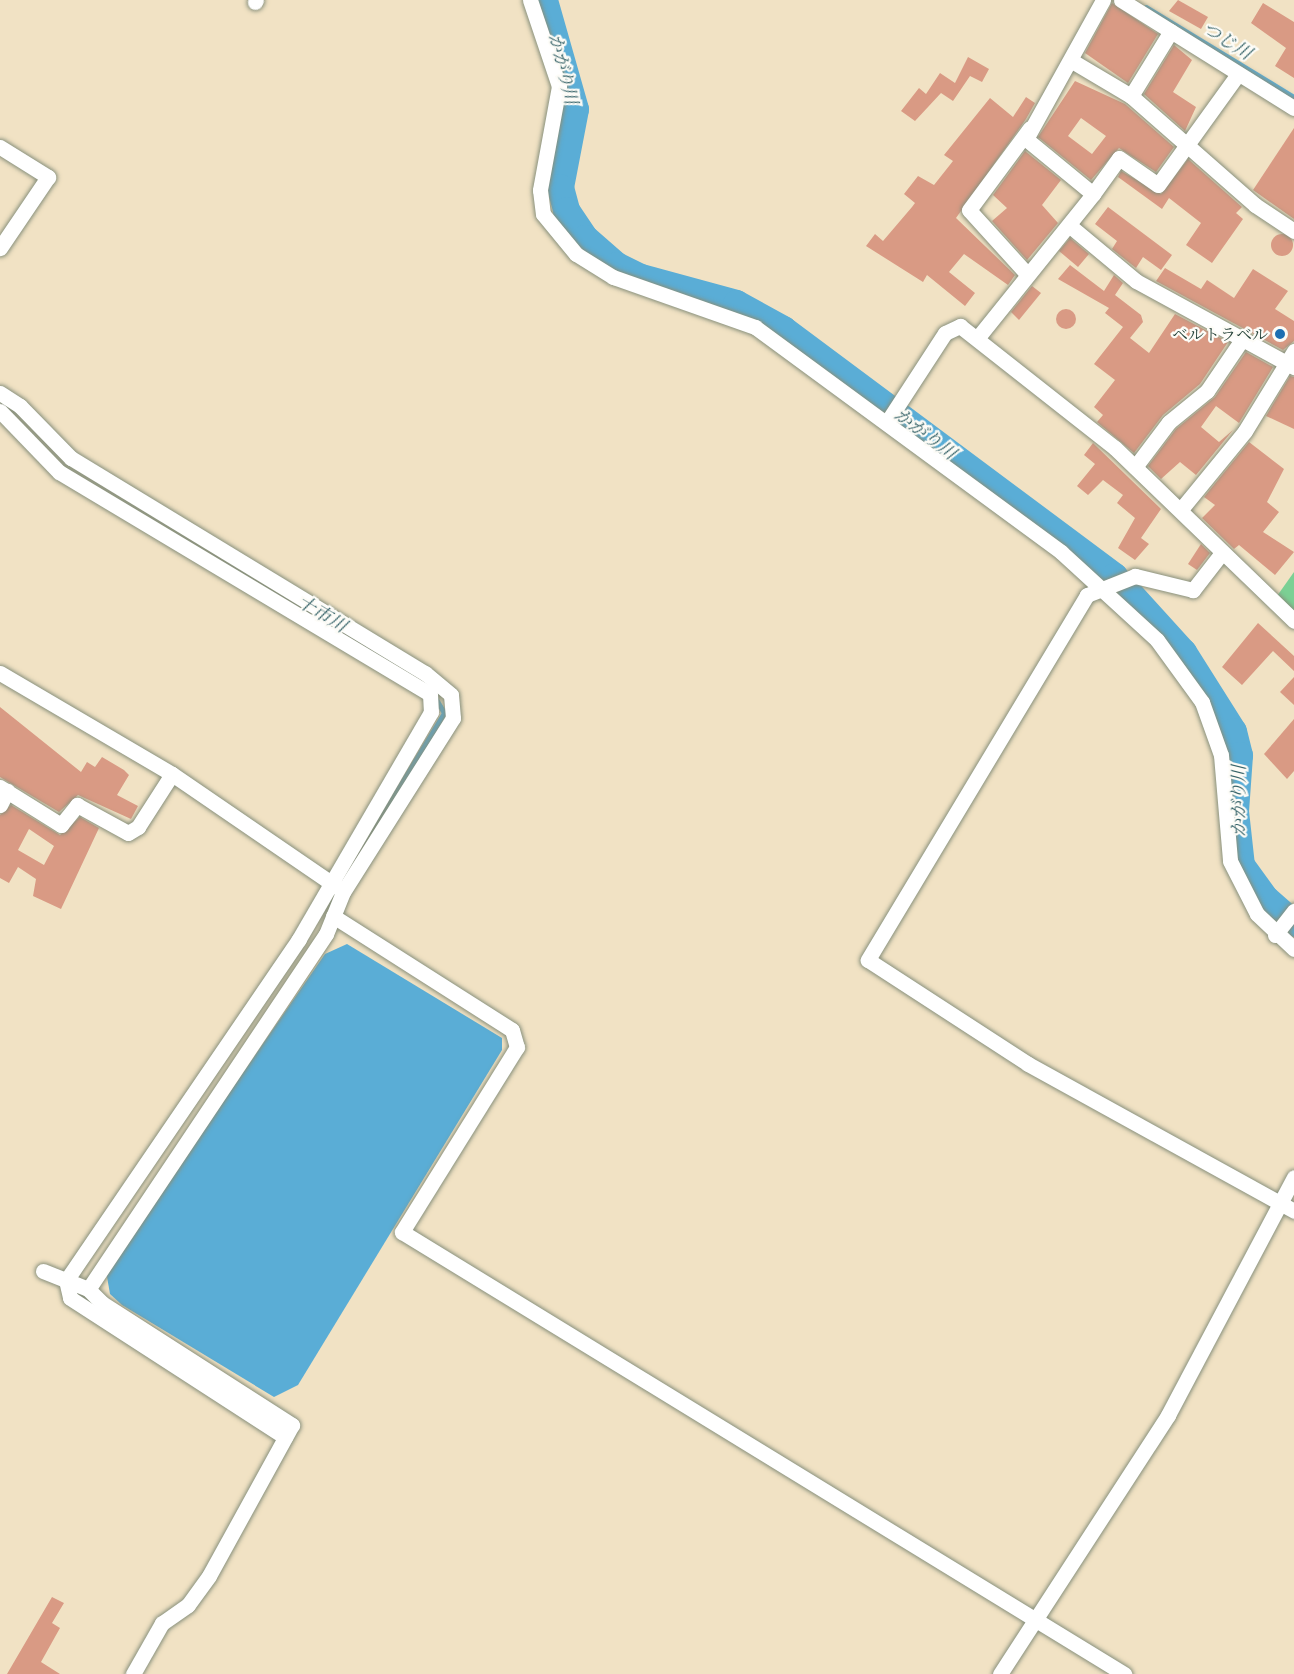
<!DOCTYPE html>
<meta charset="utf-8">
<style>
body{margin:0}
#map{position:relative;width:1294px;height:1674px;overflow:hidden;background:#f1e2c4;font-family:"Libre Caslon Text","Noto Serif JP",serif}
div>[style]{position:absolute}
[style*='--x']{left:calc(var(--x)*1px);top:calc(var(--y)*1px);width:calc(var(--w)*1px);rotate:calc(var(--a)*1deg)}
.green>*{inset:0;background:#7bd094}
.water>*{inset:0;background:#5aadd6}
.stream>*{height:4.5px;margin:-2.25px;padding:0 2.25px;transform-origin:2.25px;border-radius:2.25px;background:#5aadd6}
.river>*{height:27px;margin:-13.5px;padding:0 13.5px;transform-origin:13.5px;border-radius:13.5px;background:#5aadd6}
.building>*{inset:0;background:#d99a84}
.round{border-radius:50%}
.roads{filter:drop-shadow(0 0 2px #88907c) drop-shadow(0 0 2px #88907c)}
.minor>*{height:15px;margin:-7.5px;padding:0 7.5px;transform-origin:7.5px;border-radius:7.5px;background:#fff}
.dots>*{width:16px;height:16px;translate:-50% -50%;box-sizing:border-box;border:3px solid #fdfcf7;border-radius:50%}
span{translate:-50% -50%;white-space:nowrap;text-align:center;line-height:1.15;-webkit-text-stroke:4.5px #fdfcf7;paint-order:stroke}
.poi-label{font-size:16px;color:#1f3d34}
.right{translate:-100% -50%;text-align:right}
.water-label{font-size:18px;color:#315f65;font-style:italic}
</style>
<div id="map">
<div class="green">
<i style="clip-path:polygon(1294px 572px,1294px 613px,1277px 596px)"></i>
</div>
<div class="water">
<i style="clip-path:polygon(347px 944px,502px 1038px,502px 1050px,298px 1385px,274px 1397px,122px 1305px,110px 1294px,106px 1271px,325px 954px)"></i>
</div>
<div class="stream">
<i style="--x:1146;--y:7;--w:173;--a:31.3"></i>
<i style="--x:358;--y:855;--w:166;--a:-58.8"></i>
<i style="--x:444;--y:713;--w:17;--a:-121"></i>
</div>
<div class="river">
<i style="--x:544;--y:0;--w:113;--a:74.1"></i>
<i style="--x:575;--y:109;--w:79;--a:100.9"></i>
<i style="--x:560;--y:187;--w:24;--a:75"></i>
<i style="--x:566;--y:210;--w:34;--a:56"></i>
<i style="--x:585;--y:238;--w:41;--a:41.1"></i>
<i style="--x:616;--y:265;--w:28;--a:26"></i>
<i style="--x:641;--y:277;--w:98;--a:15.3"></i>
<i style="--x:736;--y:303;--w:54;--a:29"></i>
<i style="--x:783;--y:329;--w:413;--a:36.7"></i>
<i style="--x:1114;--y:576;--w:103;--a:47.8"></i>
<i style="--x:1183;--y:652;--w:93;--a:57.7"></i>
<i style="--x:1233;--y:731;--w:25;--a:76"></i>
<i style="--x:1239;--y:755;--w:56;--a:94.1"></i>
<i style="--x:1235;--y:811;--w:54;--a:83.7"></i>
<i style="--x:1241;--y:865;--w:41;--a:54"></i>
<i style="--x:1265;--y:898;--w:38;--a:41"></i>
</div>
<div class="building">
<i style="clip-path:polygon(1178px 0,1208px 17px,1201px 29px,1169px 11px)"></i>
<i style="clip-path:polygon(1112px 3px,1158px 34px,1128px 83px,1085px 53px)"></i>
<i style="clip-path:polygon(1263px 3px,1294px 22px,1294px 78px,1275px 66px,1286px 48px,1251px 23px)"></i>
<i style="clip-path:polygon(1174px 45px,1192px 60px,1173px 92px,1196px 107px,1185px 131px,1144px 94px)"></i>
<i style="clip-path:polygon(968px 57px,989px 69px,982px 82px,970px 76px,953px 101px,941px 93px,915px 121px,901px 111px,919px 88px,926px 94px,940px 73px,955px 83px)"></i>
<i style="clip-path:polygon(evenodd,1075px 81px,1125px 104px,1174px 147px,1156px 172px,1119px 148px,1091px 180px,1038px 137px,1075px 81px,1081px 118px,1106px 136px,1092px 154px,1068px 136px,1081px 118px)"></i>
<i style="clip-path:polygon(1026px 97px,1035px 103px,1026px 119px,956px 218px,1015px 275px,1008px 285px,964px 254px,949px 272px,975px 293px,965px 306px,927px 275px,923px 282px,866px 246px,875px 234px,883px 241px,912px 207px,915px 203px,904px 194px,918px 176px,934px 185px,953px 161px,944px 155px,990px 98px,1013px 117px)"></i>
<i style="clip-path:polygon(1294px 128px,1294px 219px,1253px 190px)"></i>
<i style="clip-path:polygon(1025px 151px,1061px 180px,1042px 205px,1058px 223px,1027px 260px,992px 221px,1007px 208px,993px 195px)"></i>
<i style="clip-path:polygon(1188px 159px,1242px 207px,1236px 213px,1243px 219px,1212px 263px,1186px 245px,1201px 223px,1169px 198px,1162px 209px,1118px 177px,1121px 171px,1161px 194px)"></i>
<i style="clip-path:polygon(1108px 207px,1172px 255px,1161px 270px,1143px 257px,1136px 268px,1112px 249px,1117px 241px,1095px 224px)"></i>
<i class="round" style="left:1271px;top:234px;width:22px;height:22px"></i>
<i style="clip-path:polygon(1070px 238px,1089px 254px,1078px 267px,1059px 251px)"></i>
<i style="clip-path:polygon(1070px 265px,1104px 291px,1114px 275px,1123px 283px,1115px 295px,1141px 315px,1143px 322px,1130px 338px,1149px 353px,1175px 314px,1228px 342px,1200px 384px,1163px 415px,1134px 453px,1097px 422px,1103px 415px,1094px 407px,1115px 380px,1094px 364px,1123px 327px,1105px 313px,1109px 308px,1058px 279px)"></i>
<i style="clip-path:polygon(1165px 268px,1201px 289px,1207px 280px,1234px 298px,1253px 269px,1288px 291px,1275px 309px,1294px 321px,1294px 341px,1283px 350px,1156px 281px)"></i>
<i style="clip-path:polygon(1032px 286px,1041px 293px,1019px 320px,1011px 312px)"></i>
<i class="round" style="left:1056px;top:309px;width:20px;height:20px"></i>
<i style="clip-path:polygon(1246px 352px,1273px 367px,1239px 423px,1216px 406px,1201px 427px,1219px 442px,1233px 430px,1196px 475px,1180px 462px,1161px 479px,1148px 466px,1176px 429px,1215px 397px)"></i>
<i style="clip-path:polygon(1290px 376px,1294px 377px,1294px 429px,1266px 416px)"></i>
<i style="clip-path:polygon(1249px 442px,1284px 469px,1267px 502px,1279px 512px,1263px 532px,1294px 552px,1275px 575px,1239px 545px,1234px 549px,1202px 518px,1215px 505px,1204px 497px)"></i>
<i style="clip-path:polygon(1093px 443px,1161px 509px,1141px 538px,1149px 544px,1135px 560px,1118px 548px,1135px 518px,1117px 503px,1123px 495px,1103px 480px,1088px 495px,1077px 486px,1095px 464px,1084px 455px)"></i>
<i style="clip-path:polygon(1201px 544px,1210px 553px,1197px 570px,1188px 564px)"></i>
<i style="clip-path:polygon(1258px 623px,1294px 656px,1294px 671px,1273px 651px,1242px 685px,1222px 667px)"></i>
<i style="clip-path:polygon(1294px 677px,1294px 705px,1280px 692px)"></i>
<i style="clip-path:polygon(0 707px,81px 772px,87px 762px,95px 767px,102px 757px,124px 770px,129px 775px,117px 795px,138px 806px,131px 819px,78px 795px,59px 812px,0 777px)"></i>
<i style="clip-path:polygon(1294px 719px,1294px 771px,1287px 779px,1264px 754px)"></i>
<i style="clip-path:polygon(evenodd,11px 805px,60px 835px,80px 817px,99px 828px,61px 909px,33px 896px,36px 879px,18px 867px,9px 883px,0 878px,0 815px,11px 805px,29px 829px,54px 846px,44px 865px,18px 850px,29px 829px)"></i>
<i style="clip-path:polygon(52px 1597px,64px 1603px,52px 1623px,60px 1628px,41px 1662px,60px 1674px,7px 1674px)"></i>
</div>
<div class="roads">
<div class="minor">
<i style="--x:530;--y:0;--w:91;--a:71.4"></i>
<i style="--x:559;--y:86;--w:106;--a:100.4"></i>
<i style="--x:540;--y:190;--w:24;--a:83"></i>
<i style="--x:543;--y:214;--w:52;--a:50.5"></i>
<i style="--x:576;--y:254;--w:44;--a:31.9"></i>
<i style="--x:613;--y:277;--w:151;--a:19.4"></i>
<i style="--x:755;--y:327;--w:380;--a:36.3"></i>
<i style="--x:1061;--y:552;--w:130;--a:42.5"></i>
<i style="--x:1157;--y:640;--w:77;--a:54"></i>
<i style="--x:1202;--y:702;--w:56;--a:70.3"></i>
<i style="--x:1221;--y:755;--w:106;--a:85.1"></i>
<i style="--x:1230;--y:861;--w:59;--a:63"></i>
<i style="--x:1257;--y:914;--w:51;--a:43.4"></i>
<i style="--x:1121;--y:0;--w:204;--a:32"></i>
<i style="--x:255;--y:2;--w:2;--a:-63"></i>
<i style="--x:1072;--y:61;--w:69;--a:30.7"></i>
<i style="--x:1131;--y:96;--w:165;--a:41.3"></i>
<i style="--x:1255;--y:205;--w:47;--a:33.7"></i>
<i style="--x:1131;--y:96;--w:76;--a:-58.4"></i>
<i style="--x:0;--y:147;--w:57;--a:32"></i>
<i style="--x:48;--y:177;--w:86;--a:124.1"></i>
<i style="--x:1093;--y:194;--w:44;--a:-54.2"></i>
<i style="--x:1119;--y:158;--w:47;--a:34.7"></i>
<i style="--x:1158;--y:185;--w:137;--a:-54.2"></i>
<i style="--x:1070;--y:226;--w:86;--a:39.8"></i>
<i style="--x:1136;--y:281;--w:180;--a:28.6"></i>
<i style="--x:1027;--y:274;--w:86;--a:-132.2"></i>
<i style="--x:969;--y:210;--w:102;--a:-53.4"></i>
<i style="--x:979;--y:336;--w:182;--a:-51.2"></i>
<i style="--x:1093;--y:194;--w:87;--a:-140.6"></i>
<i style="--x:1026;--y:139;--w:159;--a:-61"></i>
<i style="--x:0;--y:393;--w:24;--a:33"></i>
<i style="--x:20;--y:406;--w:73;--a:45.6"></i>
<i style="--x:71;--y:458;--w:414;--a:31.3"></i>
<i style="--x:425;--y:673;--w:34;--a:40"></i>
<i style="--x:451;--y:695;--w:23;--a:85"></i>
<i style="--x:453;--y:718;--w:206;--a:122.3"></i>
<i style="--x:343;--y:892;--w:45;--a:112"></i>
<i style="--x:326;--y:934;--w:427;--a:123.8"></i>
<i style="--x:88;--y:1289;--w:20;--a:45"></i>
<i style="--x:102;--y:1303;--w:226;--a:32.7"></i>
<i style="--x:292;--y:1425;--w:172;--a:118.8"></i>
<i style="--x:209;--y:1576;--w:36;--a:126"></i>
<i style="--x:188;--y:1605;--w:32;--a:145"></i>
<i style="--x:162;--y:1623;--w:59;--a:119.6"></i>
<i style="--x:0;--y:411;--w:85;--a:46"></i>
<i style="--x:59;--y:472;--w:432;--a:30.9"></i>
<i style="--x:430;--y:694;--w:18;--a:87"></i>
<i style="--x:431;--y:712;--w:263;--a:120.2"></i>
<i style="--x:299;--y:939;--w:413;--a:124.3"></i>
<i style="--x:66;--y:1280;--w:18;--a:77"></i>
<i style="--x:70;--y:1298;--w:256;--a:32.9"></i>
<i style="--x:887;--y:422;--w:106;--a:-56.9"></i>
<i style="--x:945;--y:333;--w:17;--a:-25"></i>
<i style="--x:960;--y:326;--w:197;--a:38.2"></i>
<i style="--x:1115;--y:448;--w:249;--a:44"></i>
<i style="--x:1135;--y:467;--w:56;--a:-52.9"></i>
<i style="--x:1169;--y:422;--w:49;--a:-39.2"></i>
<i style="--x:1207;--y:391;--w:60;--a:-55.8"></i>
<i style="--x:1182;--y:508;--w:99;--a:-50.7"></i>
<i style="--x:1245;--y:431;--w:94;--a:-58.5"></i>
<i style="--x:1221;--y:554;--w:46;--a:127.9"></i>
<i style="--x:1193;--y:590;--w:60;--a:-166.4"></i>
<i style="--x:1135;--y:576;--w:52;--a:158.4"></i>
<i style="--x:1087;--y:595;--w:426;--a:121"></i>
<i style="--x:868;--y:960;--w:191;--a:33"></i>
<i style="--x:1028;--y:1064;--w:304;--a:28.9"></i>
<i style="--x:0;--y:673;--w:199;--a:30.4"></i>
<i style="--x:172;--y:774;--w:200;--a:34.4"></i>
<i style="--x:0;--y:787;--w:72;--a:31.9"></i>
<i style="--x:61;--y:825;--w:26;--a:-51"></i>
<i style="--x:77;--y:805;--w:58;--a:28.8"></i>
<i style="--x:128;--y:833;--w:12;--a:-31"></i>
<i style="--x:138;--y:827;--w:63;--a:-57.3"></i>
<i style="--x:0;--y:805;--w:16;--a:-63"></i>
<i style="--x:333;--y:916;--w:212;--a:32.5"></i>
<i style="--x:512;--y:1030;--w:18;--a:74"></i>
<i style="--x:517;--y:1047;--w:218;--a:121.9"></i>
<i style="--x:402;--y:1232;--w:847;--a:31.47"></i>
<i style="--x:1275;--y:935;--w:31;--a:-52"></i>
<i style="--x:43;--y:1271;--w:48;--a:21.8"></i>
<i style="--x:1000;--y:1674;--w:309;--a:-57"></i>
<i style="--x:1168;--y:1415;--w:269;--a:-62.1"></i>
</div>
</div>
<div class="dots">
<i style="left:1280px;top:334px;background:#1f6fb2"></i>
</div>
<div class="poi-label">
<span class="right" style="left:1268px;top:334px">ベルトラベル</span>
</div>
<div class="water-label">
<span style="left:1227px;top:41px;rotate:32deg">つじ川</span>
<span style="left:563px;top:69px;rotate:76deg">かがり川</span>
<span style="left:925px;top:434px;rotate:37deg">かがり川</span>
<span style="left:322px;top:614px;rotate:31deg">十市川</span>
<span style="left:1239px;top:801px;rotate:-90deg">かがり川</span>
</div>
</div>
